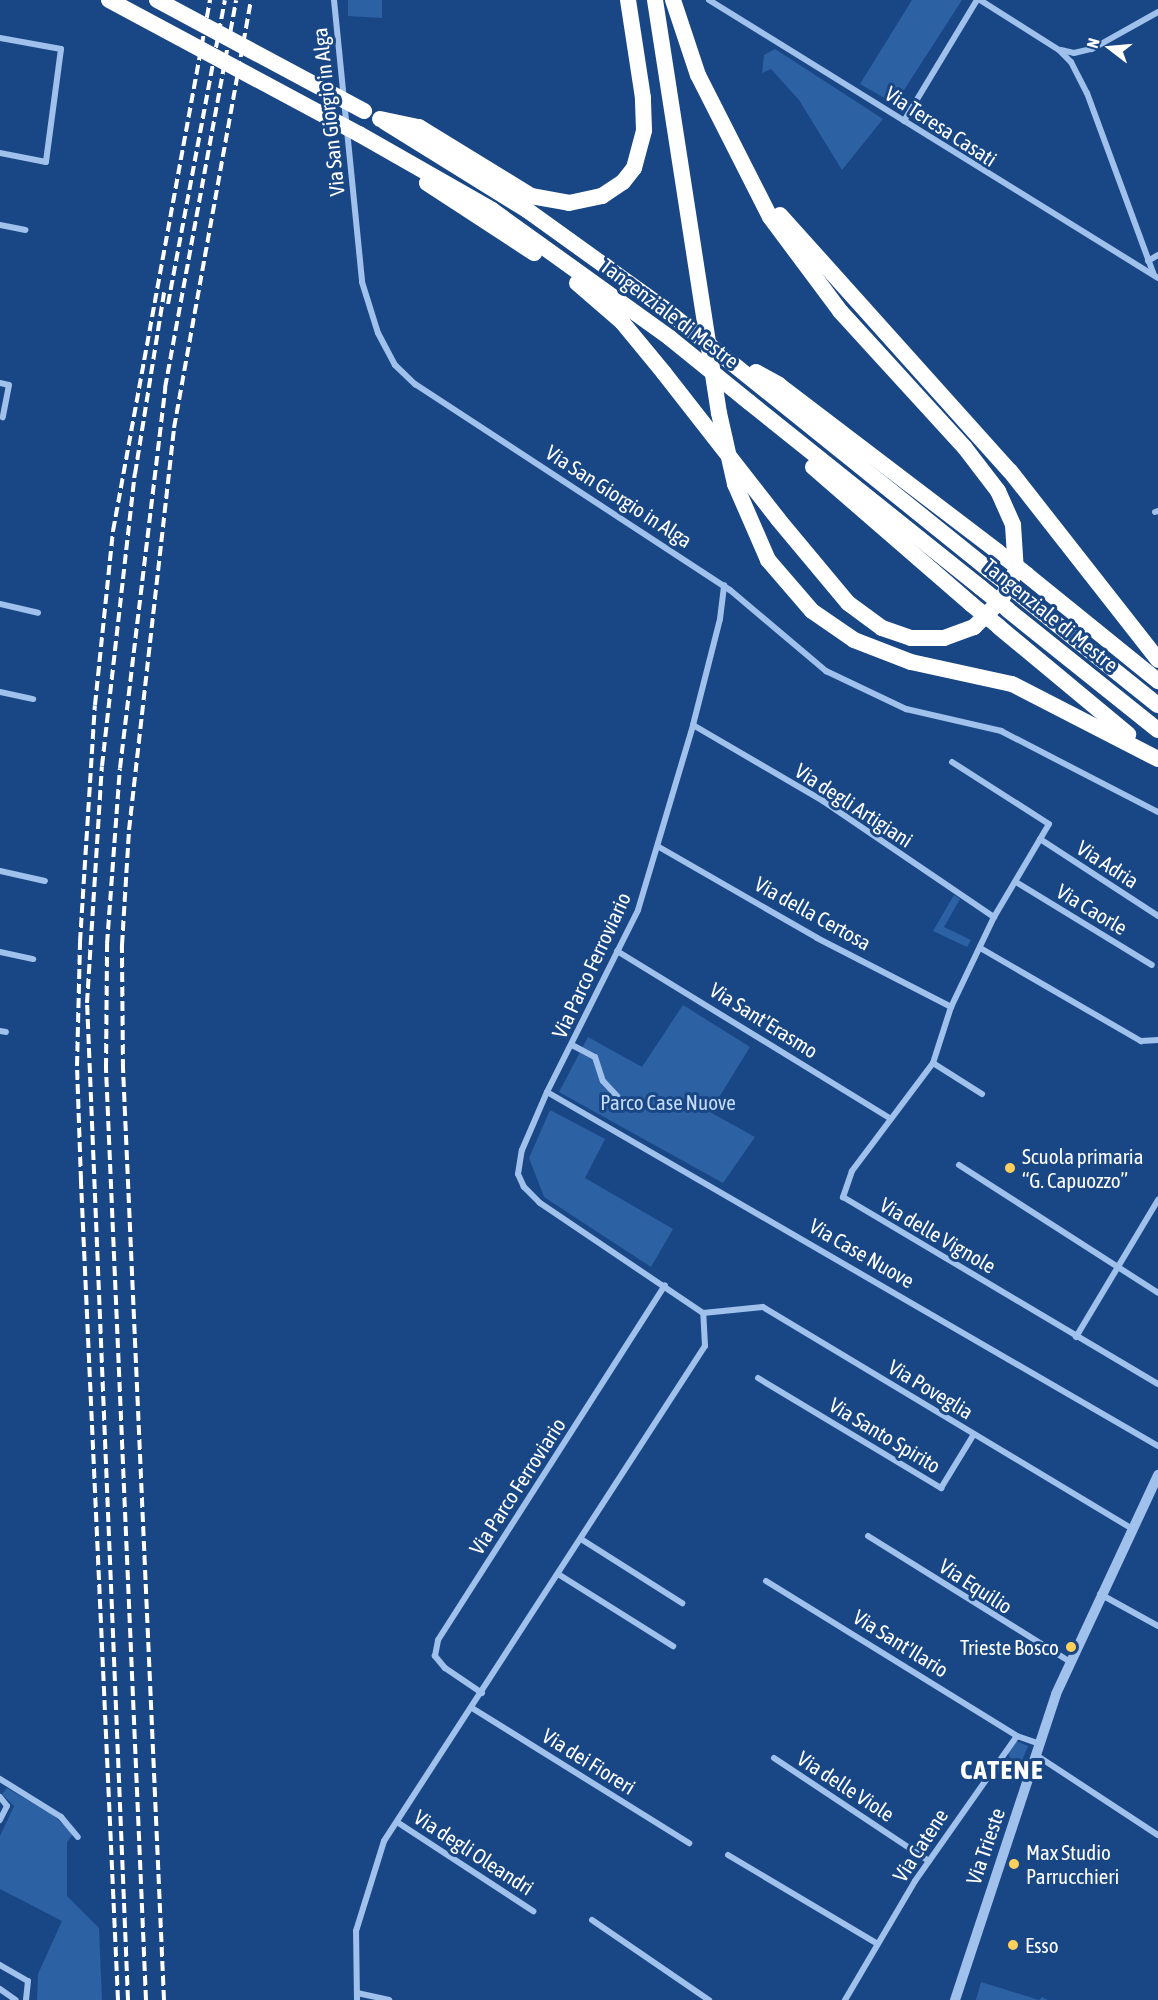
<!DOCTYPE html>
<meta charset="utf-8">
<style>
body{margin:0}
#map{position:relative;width:1158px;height:2000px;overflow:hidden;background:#194786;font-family:"Asap Condensed",sans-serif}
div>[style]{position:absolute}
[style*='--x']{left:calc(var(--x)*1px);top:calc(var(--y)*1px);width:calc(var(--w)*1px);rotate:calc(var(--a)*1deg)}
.green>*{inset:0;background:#2c61a4}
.minor>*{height:6px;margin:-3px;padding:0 3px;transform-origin:3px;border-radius:3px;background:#9fc1ec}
.tertiary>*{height:10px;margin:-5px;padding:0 5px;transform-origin:5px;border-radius:5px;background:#9fc1ec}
.motorway>*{height:16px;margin:-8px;padding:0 8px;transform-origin:8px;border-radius:8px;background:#fff}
.rail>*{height:4px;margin-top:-2px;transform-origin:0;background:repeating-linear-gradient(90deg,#fff 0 10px,transparent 0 14.5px)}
.motorway-bridge>*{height:16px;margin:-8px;padding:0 8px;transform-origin:8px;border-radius:8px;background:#fff}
.dots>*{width:16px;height:16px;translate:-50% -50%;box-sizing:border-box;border:3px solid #194786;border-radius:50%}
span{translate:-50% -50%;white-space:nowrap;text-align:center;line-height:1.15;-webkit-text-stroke:6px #194786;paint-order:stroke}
.street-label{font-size:21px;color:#fff}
.park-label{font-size:21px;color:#c5dcf9}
.poi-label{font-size:21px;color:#fff}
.left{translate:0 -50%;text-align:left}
.right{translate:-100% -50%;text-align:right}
.district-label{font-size:27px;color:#fff;font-weight:700;letter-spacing:1.5px}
.north{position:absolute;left:1080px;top:18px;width:60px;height:60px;-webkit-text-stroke:4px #194786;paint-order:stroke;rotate:286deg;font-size:16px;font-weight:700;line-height:24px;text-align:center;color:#fff}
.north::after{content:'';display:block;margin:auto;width:21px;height:27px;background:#fff;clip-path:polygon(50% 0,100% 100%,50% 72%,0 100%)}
</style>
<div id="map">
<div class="green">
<i style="clip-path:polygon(348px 0,382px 0,382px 18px,348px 16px)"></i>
<i style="clip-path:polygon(912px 0,962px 0,895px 104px,860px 84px)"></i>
<i style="clip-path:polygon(775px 49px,883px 119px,842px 170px,799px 100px,771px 69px,762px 73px,764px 55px)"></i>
<i style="clip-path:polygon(954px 895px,960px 899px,944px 927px,971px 940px,967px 947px,933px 931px)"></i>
<i style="clip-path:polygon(683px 1005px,750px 1047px,710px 1112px,755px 1137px,723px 1183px,559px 1092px,588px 1037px,642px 1067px)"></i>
<i style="clip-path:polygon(550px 1110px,605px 1139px,585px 1178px,673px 1229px,651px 1267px,544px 1197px,529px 1158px)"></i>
<i style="clip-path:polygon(1016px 1741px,1028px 1746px,1013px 1783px,994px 1770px,998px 1763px,1003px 1772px,1011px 1760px,1007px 1751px)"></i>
<i style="clip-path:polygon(7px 1788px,53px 1815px,73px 1834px,67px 1842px,67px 1896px,99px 1928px,102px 2000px,37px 2000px,38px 1974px,62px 1921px,0 1889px,0 1836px,14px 1806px,2px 1794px)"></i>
<i style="clip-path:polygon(981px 1982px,1039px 2000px,1042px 1997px,1048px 2000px,976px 2000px)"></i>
</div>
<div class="minor">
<i style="--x:334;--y:0;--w:283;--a:84.3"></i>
<i style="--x:362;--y:282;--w:53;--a:72.6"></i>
<i style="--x:378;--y:333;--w:36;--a:62"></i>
<i style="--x:395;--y:365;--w:28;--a:44"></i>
<i style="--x:415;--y:384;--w:376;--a:33.2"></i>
<i style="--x:730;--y:590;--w:126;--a:40.2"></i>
<i style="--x:826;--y:671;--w:89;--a:25.4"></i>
<i style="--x:906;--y:709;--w:98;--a:13"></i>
<i style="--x:1001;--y:731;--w:177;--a:27.3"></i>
<i style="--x:709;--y:0;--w:528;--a:31.76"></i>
<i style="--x:980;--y:0;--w:93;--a:32.3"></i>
<i style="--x:1059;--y:50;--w:17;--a:45"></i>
<i style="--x:1071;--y:62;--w:35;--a:63"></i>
<i style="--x:1087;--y:93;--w:194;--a:69.8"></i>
<i style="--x:0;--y:38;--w:62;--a:10.2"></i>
<i style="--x:61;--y:49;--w:114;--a:97.6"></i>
<i style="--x:46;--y:162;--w:47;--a:-168.9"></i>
<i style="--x:1061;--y:50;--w:13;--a:13"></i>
<i style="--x:1074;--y:53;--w:18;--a:-13"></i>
<i style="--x:1092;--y:49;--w:76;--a:-29.3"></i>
<i style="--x:904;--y:121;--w:141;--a:-58.9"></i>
<i style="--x:0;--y:225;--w:26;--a:11"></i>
<i style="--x:1148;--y:261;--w:12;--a:-31"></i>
<i style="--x:0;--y:383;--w:9;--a:13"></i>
<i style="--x:9;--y:385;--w:33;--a:101"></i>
<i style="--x:1155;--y:512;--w:3;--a:-18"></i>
<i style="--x:0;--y:604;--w:39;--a:13"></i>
<i style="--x:0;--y:692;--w:34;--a:12"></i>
<i style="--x:693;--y:725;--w:151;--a:30.3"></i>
<i style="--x:823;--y:801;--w:207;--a:34.2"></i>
<i style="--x:952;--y:762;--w:115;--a:32.6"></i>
<i style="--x:1049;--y:824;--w:108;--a:120.6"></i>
<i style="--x:994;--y:917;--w:100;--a:115.5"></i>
<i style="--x:951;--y:1007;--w:59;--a:107.8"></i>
<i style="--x:933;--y:1063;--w:135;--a:126.9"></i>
<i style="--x:852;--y:1171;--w:28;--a:109"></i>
<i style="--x:843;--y:1197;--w:366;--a:30.7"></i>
<i style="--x:1040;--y:839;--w:141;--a:33.1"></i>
<i style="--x:659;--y:847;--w:182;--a:29.9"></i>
<i style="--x:817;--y:938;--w:151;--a:27.2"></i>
<i style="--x:0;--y:871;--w:46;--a:12.5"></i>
<i style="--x:1016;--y:882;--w:159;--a:31.4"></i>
<i style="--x:982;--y:949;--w:184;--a:30.1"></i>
<i style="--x:1141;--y:1041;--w:17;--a:-3"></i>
<i style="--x:617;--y:951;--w:321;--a:31.5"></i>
<i style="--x:0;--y:952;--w:34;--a:12"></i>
<i style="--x:0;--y:1031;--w:6;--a:9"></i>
<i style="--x:572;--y:1045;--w:26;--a:28"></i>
<i style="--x:595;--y:1057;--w:25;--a:72"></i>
<i style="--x:603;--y:1081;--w:21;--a:47"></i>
<i style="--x:933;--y:1063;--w:58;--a:32.3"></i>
<i style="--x:547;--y:1092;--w:706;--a:30.09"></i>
<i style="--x:959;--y:1165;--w:237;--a:32.7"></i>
<i style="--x:703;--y:1313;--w:60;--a:-5.7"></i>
<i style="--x:763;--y:1307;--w:431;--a:31"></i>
<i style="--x:1076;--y:1337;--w:160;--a:-59.1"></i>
<i style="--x:758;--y:1378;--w:214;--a:31"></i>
<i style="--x:941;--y:1488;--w:63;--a:-58.6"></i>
<i style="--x:868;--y:1536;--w:237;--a:31.9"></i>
<i style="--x:581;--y:1539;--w:120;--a:32.4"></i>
<i style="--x:558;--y:1574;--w:136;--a:32.1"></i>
<i style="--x:766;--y:1581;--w:295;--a:31.7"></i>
<i style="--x:1017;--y:1736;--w:24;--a:19"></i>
<i style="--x:1100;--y:1594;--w:66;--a:28.9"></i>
<i style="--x:482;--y:1693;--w:45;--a:-146"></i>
<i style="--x:445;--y:1668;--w:16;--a:-130"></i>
<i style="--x:435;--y:1656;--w:16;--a:-79"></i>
<i style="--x:438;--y:1640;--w:421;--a:-57.4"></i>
<i style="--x:472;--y:1708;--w:256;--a:31.9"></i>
<i style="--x:1036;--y:1755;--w:146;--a:33.3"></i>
<i style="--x:774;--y:1758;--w:186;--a:33.6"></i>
<i style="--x:0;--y:1779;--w:72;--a:31.9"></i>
<i style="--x:61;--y:1817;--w:26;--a:50"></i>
<i style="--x:0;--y:1797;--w:11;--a:52"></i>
<i style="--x:7;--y:1806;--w:16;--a:117"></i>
<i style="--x:397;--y:1822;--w:163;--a:33.2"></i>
<i style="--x:728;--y:1855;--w:174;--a:30.7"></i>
<i style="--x:592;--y:1920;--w:142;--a:34.4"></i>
<i style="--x:0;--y:1965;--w:32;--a:30"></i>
<i style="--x:28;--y:1981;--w:19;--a:96"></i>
<i style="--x:0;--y:1989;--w:19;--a:35"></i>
<i style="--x:357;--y:1993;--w:33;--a:12"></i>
<i style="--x:357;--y:2000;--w:69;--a:-90.8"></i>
<i style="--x:356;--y:1931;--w:94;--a:-72.7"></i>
<i style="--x:384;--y:1841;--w:590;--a:-57.04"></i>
<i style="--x:705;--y:1346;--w:33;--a:-93"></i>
<i style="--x:703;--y:1313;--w:197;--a:-146"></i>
<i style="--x:540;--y:1203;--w:23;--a:-135"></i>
<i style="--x:524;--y:1187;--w:14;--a:-115"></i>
<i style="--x:518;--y:1174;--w:24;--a:-81"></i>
<i style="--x:522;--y:1150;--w:63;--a:-66.7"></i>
<i style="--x:547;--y:1092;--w:203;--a:-63.4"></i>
<i style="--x:638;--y:910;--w:193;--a:-73.4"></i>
<i style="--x:693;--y:725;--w:109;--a:-75.7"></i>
<i style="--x:720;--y:619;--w:34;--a:-83"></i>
<i style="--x:845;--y:2000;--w:138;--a:-59.5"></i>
<i style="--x:915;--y:1881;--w:177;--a:-54.9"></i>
</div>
<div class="tertiary">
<i style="--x:955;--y:2000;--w:322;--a:-71.7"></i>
<i style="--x:1056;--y:1694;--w:242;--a:-65"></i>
</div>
<div class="motorway">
<i style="--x:655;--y:0;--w:418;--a:81.2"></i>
<i style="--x:719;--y:413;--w:73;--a:77.3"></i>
<i style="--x:735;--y:484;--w:83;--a:66.5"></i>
<i style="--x:768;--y:560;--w:67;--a:49.2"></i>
<i style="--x:812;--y:611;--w:51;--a:34.6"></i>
<i style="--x:854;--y:640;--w:61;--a:21.1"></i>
<i style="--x:911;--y:662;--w:103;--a:12.3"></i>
<i style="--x:1012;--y:684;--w:164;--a:27.2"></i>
<i style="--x:673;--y:0;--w:79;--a:71.6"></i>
<i style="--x:698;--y:75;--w:159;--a:63.1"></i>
<i style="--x:770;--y:217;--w:117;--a:53.3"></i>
<i style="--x:840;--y:311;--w:185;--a:47.6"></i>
<i style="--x:965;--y:448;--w:54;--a:52.5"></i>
<i style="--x:998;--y:491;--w:37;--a:66"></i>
<i style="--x:1013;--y:525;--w:46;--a:86.3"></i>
<i style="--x:1016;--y:571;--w:31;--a:117"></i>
<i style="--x:1002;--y:599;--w:40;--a:135"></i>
<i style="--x:974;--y:627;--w:32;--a:160"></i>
<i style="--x:944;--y:638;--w:33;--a:180"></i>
<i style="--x:911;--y:638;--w:31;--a:-161"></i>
<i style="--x:882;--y:628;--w:42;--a:-143.7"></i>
<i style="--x:848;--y:603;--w:109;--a:-129.8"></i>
<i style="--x:380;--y:119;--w:40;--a:12"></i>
<i style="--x:419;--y:127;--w:132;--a:31.6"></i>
<i style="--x:531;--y:196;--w:39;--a:10"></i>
<i style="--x:569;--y:203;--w:34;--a:-12"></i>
<i style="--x:602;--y:196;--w:25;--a:-34"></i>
<i style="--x:623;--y:182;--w:18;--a:-52"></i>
<i style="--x:634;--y:168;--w:39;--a:-75"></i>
<i style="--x:644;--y:130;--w:32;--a:-92"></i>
<i style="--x:643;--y:98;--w:99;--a:-98.7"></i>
<i style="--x:385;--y:122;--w:167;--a:31.8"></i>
<i style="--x:527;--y:210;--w:171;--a:35.7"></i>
<i style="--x:359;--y:134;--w:153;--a:29.7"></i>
<i style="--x:492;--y:210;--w:219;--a:35.7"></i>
<i style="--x:427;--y:183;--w:128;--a:33.2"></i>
<i style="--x:780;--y:215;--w:344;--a:48.1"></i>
<i style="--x:1010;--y:471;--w:240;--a:51.9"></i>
<i style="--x:577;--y:283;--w:60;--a:40.9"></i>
<i style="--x:622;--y:322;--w:66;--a:50.5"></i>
<i style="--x:733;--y:364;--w:329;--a:38.8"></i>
<i style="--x:756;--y:372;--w:26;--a:29"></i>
<i style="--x:779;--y:385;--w:275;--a:37.3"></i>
<i style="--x:749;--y:402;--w:296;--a:38.7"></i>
<i style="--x:813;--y:467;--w:209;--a:40.9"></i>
<i style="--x:1027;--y:575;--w:169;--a:39"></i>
<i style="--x:1018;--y:593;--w:179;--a:38.7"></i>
<i style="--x:1008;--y:610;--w:192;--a:38.7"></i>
<i style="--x:999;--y:627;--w:168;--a:39.7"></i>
</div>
<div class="rail">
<i style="--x:168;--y:304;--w:309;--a:-79.4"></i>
<i style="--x:118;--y:2000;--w:820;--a:-92.59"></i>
<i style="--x:81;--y:1181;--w:115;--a:-92"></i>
<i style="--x:77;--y:1066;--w:124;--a:-88.6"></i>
<i style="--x:80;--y:942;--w:237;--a:-86.4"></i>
<i style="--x:95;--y:705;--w:175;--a:-84.1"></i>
<i style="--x:113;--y:531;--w:540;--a:-79.65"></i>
<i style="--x:128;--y:2000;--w:998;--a:-92.35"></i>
<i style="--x:87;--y:1003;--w:237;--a:-86.4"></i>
<i style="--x:102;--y:766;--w:294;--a:-83.6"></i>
<i style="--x:135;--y:474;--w:184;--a:-80.9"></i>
<i style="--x:146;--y:2000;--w:933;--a:-92.46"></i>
<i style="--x:106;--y:1068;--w:124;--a:-89.5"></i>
<i style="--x:107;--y:944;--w:176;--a:-85.8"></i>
<i style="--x:120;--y:768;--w:383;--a:-83.2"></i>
<i style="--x:165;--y:388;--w:394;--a:-79.6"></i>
<i style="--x:164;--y:2000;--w:932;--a:-92.52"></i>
<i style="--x:123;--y:1069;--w:124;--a:-90.5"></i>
<i style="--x:122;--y:945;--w:115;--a:-86.5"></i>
<i style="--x:129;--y:830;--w:405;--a:-83.6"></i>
<i style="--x:174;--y:428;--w:435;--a:-79.8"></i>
</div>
<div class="motorway-bridge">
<i style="--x:109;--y:0;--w:284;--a:28.2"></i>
<i style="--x:157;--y:0;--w:235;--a:28.2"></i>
<i style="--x:666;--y:310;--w:86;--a:38.9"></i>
<i style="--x:670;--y:338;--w:102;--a:39"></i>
<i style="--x:664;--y:373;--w:185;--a:52"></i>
<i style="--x:998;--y:552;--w:37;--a:38"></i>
<i style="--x:989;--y:570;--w:37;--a:38"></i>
<i style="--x:980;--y:587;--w:36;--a:39"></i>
<i style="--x:971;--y:604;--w:36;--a:39"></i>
</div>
<div class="dots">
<i style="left:1010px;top:1168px;background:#ffd15b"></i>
<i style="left:1071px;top:1647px;background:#ffd15b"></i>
<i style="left:1014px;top:1864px;background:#ffd15b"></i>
<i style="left:1013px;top:1945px;background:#ffd15b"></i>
</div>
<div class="street-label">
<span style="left:328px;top:112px;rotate:-96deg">Via San Giorgio in Alga</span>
<span style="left:941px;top:126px;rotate:33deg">Via Teresa Casati</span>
<span style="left:670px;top:313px;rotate:37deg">Tangenziale di Mestre</span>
<span style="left:619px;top:496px;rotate:33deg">Via San Giorgio in Alga</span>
<span style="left:1051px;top:615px;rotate:39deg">Tangenziale di Mestre</span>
<span style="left:854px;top:805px;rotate:33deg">Via degli Artigiani</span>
<span style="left:1108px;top:864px;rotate:33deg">Via Adria</span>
<span style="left:1092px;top:909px;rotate:31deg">Via Caorle</span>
<span style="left:813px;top:913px;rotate:29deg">Via della Certosa</span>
<span style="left:591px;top:965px;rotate:-65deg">Via Parco Ferroviario</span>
<span style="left:764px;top:1020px;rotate:32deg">Via Sant'Erasmo</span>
<span style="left:938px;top:1235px;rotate:30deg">Via delle Vignole</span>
<span style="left:862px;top:1253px;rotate:30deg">Via Case Nuove</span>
<span style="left:931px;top:1389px;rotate:31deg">Via Poveglia</span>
<span style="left:885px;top:1435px;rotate:31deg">Via Santo Spirito</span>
<span style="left:517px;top:1486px;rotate:-57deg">Via Parco Ferroviario</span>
<span style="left:976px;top:1586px;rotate:33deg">Via Equilio</span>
<span style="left:901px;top:1643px;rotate:32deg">Via Sant'Ilario</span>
<span style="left:589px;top:1761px;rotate:32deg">Via dei Fioreri</span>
<span style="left:846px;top:1786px;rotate:33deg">Via delle Viole</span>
<span style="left:920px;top:1845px;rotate:-57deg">Via Catene</span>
<span style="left:985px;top:1846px;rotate:-71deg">Via Trieste</span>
<span style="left:474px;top:1852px;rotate:33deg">Via degli Oleandri</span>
</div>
<div class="park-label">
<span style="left:668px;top:1102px">Parco Case Nuove</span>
</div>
<div class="poi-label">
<span class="left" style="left:1022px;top:1168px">Scuola primaria<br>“G. Capuozzo”</span>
<span class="right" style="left:1059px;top:1647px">Trieste Bosco</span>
<span class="left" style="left:1026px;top:1864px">Max Studio<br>Parrucchieri</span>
<span class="left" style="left:1025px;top:1945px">Esso</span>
</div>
<div class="district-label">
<span style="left:1002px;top:1770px">CATENE</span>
</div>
<div class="north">N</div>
</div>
